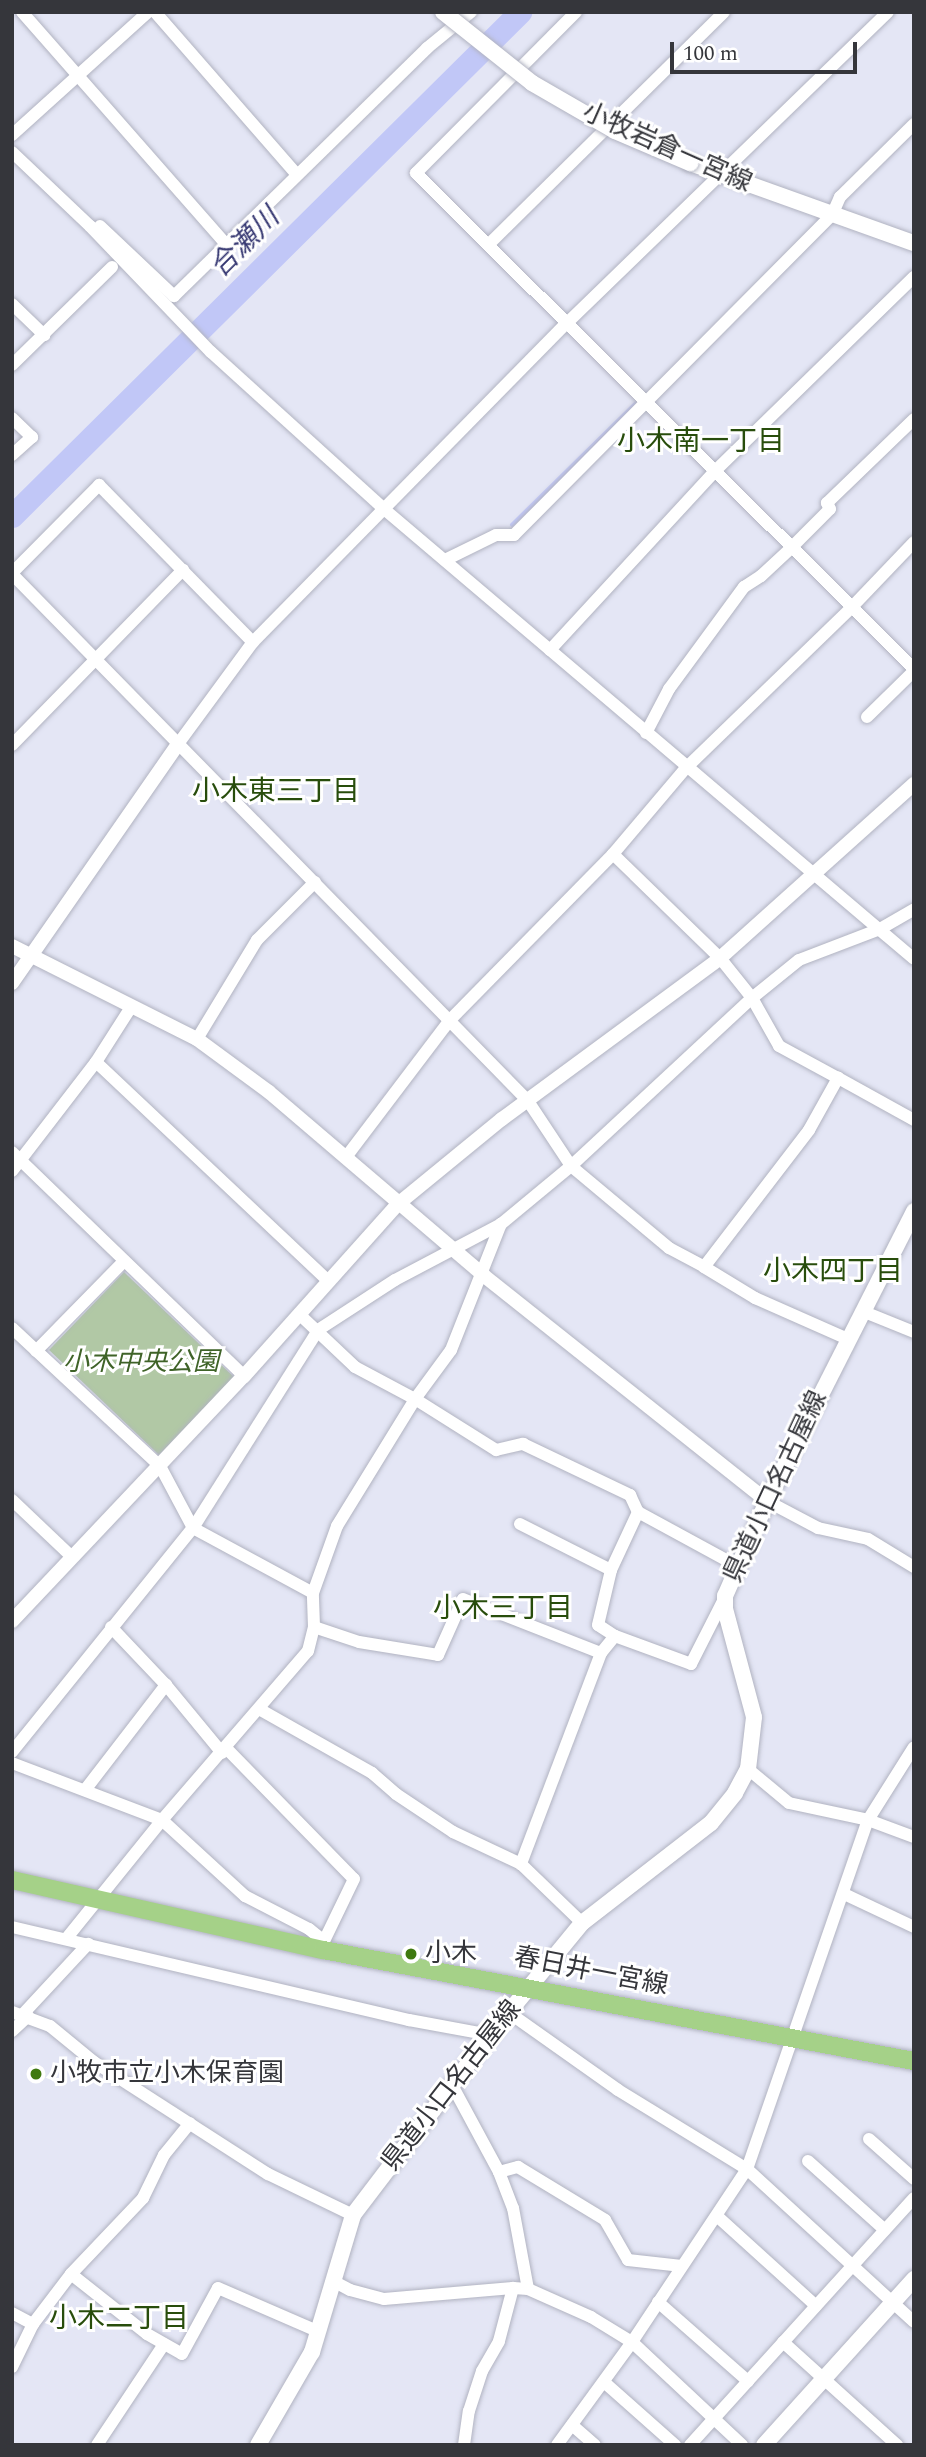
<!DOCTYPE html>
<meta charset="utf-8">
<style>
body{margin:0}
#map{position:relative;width:926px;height:2457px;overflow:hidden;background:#e4e6f5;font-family:Spectral,"Noto Sans JP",serif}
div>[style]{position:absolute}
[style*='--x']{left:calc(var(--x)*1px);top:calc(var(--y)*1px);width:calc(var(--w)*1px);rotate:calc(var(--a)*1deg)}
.green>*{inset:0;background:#b1c8a5}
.stream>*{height:3.5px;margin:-1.75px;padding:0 1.75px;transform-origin:1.75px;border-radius:1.75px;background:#c1c7f7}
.river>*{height:23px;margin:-11.5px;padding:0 11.5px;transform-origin:11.5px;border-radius:11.5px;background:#c1c7f7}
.roads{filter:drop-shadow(0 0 2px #b1b3c1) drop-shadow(0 0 2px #b1b3c1)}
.minor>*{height:12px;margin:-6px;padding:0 6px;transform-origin:6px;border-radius:6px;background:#fff}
.tertiary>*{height:14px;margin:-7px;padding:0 7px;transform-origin:7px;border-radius:7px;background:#fff}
.secondary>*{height:16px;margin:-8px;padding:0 8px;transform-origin:8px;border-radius:8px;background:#fff}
.primary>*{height:18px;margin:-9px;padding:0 9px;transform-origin:9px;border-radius:9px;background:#a5d188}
.bridges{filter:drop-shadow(0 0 2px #b1b3c1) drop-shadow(0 0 2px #b1b3c1)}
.secondary-bridge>*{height:16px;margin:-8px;padding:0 8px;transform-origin:8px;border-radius:8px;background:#fff}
.dots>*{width:19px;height:19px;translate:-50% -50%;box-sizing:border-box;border:4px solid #fff;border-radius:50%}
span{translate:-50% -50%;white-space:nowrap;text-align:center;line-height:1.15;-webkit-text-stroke:6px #fff;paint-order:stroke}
.street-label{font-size:26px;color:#35363b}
.park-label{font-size:26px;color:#3f6328;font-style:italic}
.poi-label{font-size:26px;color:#35363b}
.left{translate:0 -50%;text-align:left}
.water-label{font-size:28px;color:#363872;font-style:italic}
.neighbourhood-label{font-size:28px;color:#284d0c}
.frame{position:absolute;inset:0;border:14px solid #35363b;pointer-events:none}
.scale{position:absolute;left:670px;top:42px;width:187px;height:32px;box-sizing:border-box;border:4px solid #35363b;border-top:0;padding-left:9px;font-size:21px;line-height:24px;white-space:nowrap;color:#35363b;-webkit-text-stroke:5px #fff;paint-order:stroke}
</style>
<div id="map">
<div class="green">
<i style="clip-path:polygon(124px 1272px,234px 1377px,159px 1455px,49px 1350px)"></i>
</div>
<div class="stream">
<i style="--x:512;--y:525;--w:173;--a:-44.5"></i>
</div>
<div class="river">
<i style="--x:12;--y:516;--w:716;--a:-44.77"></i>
</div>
<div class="roads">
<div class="minor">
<i style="--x:22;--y:12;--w:310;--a:48.7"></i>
<i style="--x:155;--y:12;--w:216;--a:48.9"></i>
<i style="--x:576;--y:12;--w:227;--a:134.8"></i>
<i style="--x:416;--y:173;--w:703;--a:44.88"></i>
<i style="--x:12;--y:135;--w:183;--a:-42.1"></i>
<i style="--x:12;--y:152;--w:108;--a:43.5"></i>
<i style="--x:90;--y:226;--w:175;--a:46.2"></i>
<i style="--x:211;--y:352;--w:234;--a:42.2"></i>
<i style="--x:384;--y:509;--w:695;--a:40.33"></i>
<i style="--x:100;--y:226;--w:102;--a:43.4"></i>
<i style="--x:174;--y:296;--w:354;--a:-44.4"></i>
<i style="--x:427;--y:48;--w:57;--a:-39.3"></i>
<i style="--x:489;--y:244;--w:330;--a:-44.6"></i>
<i style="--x:12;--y:304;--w:45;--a:44.1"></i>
<i style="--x:12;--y:365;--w:140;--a:-44.4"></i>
<i style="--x:12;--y:418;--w:28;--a:44"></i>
<i style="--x:32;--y:437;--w:27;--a:138"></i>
<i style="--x:445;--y:560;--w:57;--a:-26.1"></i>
<i style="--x:496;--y:535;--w:18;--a:0"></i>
<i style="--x:514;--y:535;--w:451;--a:-45.2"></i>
<i style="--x:832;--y:215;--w:20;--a:-66"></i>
<i style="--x:840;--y:197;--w:104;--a:-44.6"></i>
<i style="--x:12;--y:573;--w:124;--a:-45.3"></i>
<i style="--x:99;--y:485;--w:220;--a:45.6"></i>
<i style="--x:12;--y:574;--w:738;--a:45.6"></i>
<i style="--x:528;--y:1101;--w:78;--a:56.5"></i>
<i style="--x:571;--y:1166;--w:128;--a:39.9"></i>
<i style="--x:669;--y:1248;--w:40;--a:28"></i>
<i style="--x:704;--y:1267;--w:173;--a:-52.5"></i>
<i style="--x:809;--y:1130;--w:60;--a:-60.9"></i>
<i style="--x:838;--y:1078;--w:87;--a:28.9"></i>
<i style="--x:550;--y:650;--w:243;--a:-47.3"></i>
<i style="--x:715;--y:471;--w:278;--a:-44.3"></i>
<i style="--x:867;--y:717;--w:66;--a:-44.4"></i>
<i style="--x:646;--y:733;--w:50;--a:-62.4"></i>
<i style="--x:669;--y:689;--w:127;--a:-53.7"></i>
<i style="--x:744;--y:587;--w:20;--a:-33"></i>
<i style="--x:761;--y:576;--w:41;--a:-43"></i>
<i style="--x:791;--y:548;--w:55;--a:-45"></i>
<i style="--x:830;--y:509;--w:7;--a:-117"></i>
<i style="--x:827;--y:503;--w:121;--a:-44"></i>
<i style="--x:178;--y:744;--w:127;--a:-53.7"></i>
<i style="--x:253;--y:642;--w:448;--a:-45.5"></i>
<i style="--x:567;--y:323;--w:447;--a:-44.1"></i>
<i style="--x:12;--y:745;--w:245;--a:-45.7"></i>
<i style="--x:613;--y:854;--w:149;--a:44.2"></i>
<i style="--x:720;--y:958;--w:51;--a:51.3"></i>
<i style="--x:752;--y:998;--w:55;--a:60.6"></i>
<i style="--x:779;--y:1046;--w:67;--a:28.5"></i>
<i style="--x:197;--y:1039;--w:116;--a:-58.8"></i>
<i style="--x:257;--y:940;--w:82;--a:-45"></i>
<i style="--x:96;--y:1062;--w:319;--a:43.3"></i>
<i style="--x:12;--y:1152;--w:322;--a:44"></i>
<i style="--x:346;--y:1157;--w:172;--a:-52.8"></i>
<i style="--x:450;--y:1020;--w:233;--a:-45.5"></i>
<i style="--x:613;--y:854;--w:113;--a:-49.7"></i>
<i style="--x:686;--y:768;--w:230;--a:-44.1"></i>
<i style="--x:851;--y:608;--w:91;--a:-46.3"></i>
<i style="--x:12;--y:1171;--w:138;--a:-52.4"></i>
<i style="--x:96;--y:1062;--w:65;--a:-57.5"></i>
<i style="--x:704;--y:1267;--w:60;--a:31.3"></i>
<i style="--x:755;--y:1298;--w:102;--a:23.8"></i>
<i style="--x:862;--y:1311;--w:56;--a:22"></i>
<i style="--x:299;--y:1314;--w:77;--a:43.4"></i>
<i style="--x:355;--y:1367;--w:68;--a:28.1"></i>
<i style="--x:415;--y:1399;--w:96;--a:32.2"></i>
<i style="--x:496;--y:1450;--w:28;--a:-13"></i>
<i style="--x:523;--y:1444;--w:119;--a:25.5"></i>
<i style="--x:630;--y:1495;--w:19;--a:65"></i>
<i style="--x:638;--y:1512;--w:113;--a:28.6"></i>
<i style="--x:12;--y:1328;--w:202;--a:43"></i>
<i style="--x:160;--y:1466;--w:70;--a:62"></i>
<i style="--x:193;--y:1528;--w:136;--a:28.4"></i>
<i style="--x:36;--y:1351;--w:126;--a:-45.6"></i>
<i style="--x:12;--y:1500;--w:83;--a:43.5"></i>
<i style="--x:767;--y:1501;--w:58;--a:27.9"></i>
<i style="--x:818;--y:1528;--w:51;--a:12.4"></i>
<i style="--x:868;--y:1539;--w:54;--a:31.3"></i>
<i style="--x:520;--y:1524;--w:102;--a:26.8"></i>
<i style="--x:111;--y:1627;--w:80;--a:46.5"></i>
<i style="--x:166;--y:1685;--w:88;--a:50.5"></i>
<i style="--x:314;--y:1627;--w:47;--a:18.4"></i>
<i style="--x:359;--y:1642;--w:80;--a:9.3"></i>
<i style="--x:438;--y:1655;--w:61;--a:-65.9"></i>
<i style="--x:463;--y:1599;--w:148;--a:21.4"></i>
<i style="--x:601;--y:1653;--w:226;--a:110.8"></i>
<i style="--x:615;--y:1636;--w:81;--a:20.2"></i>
<i style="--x:691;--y:1664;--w:75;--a:-63.1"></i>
<i style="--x:601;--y:1653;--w:22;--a:-51"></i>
<i style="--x:615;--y:1636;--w:20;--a:-147"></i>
<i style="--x:598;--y:1625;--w:57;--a:-76.7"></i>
<i style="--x:611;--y:1570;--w:64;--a:-65"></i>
<i style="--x:259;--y:1709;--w:130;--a:29.5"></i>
<i style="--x:372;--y:1773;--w:32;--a:41"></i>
<i style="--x:396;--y:1794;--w:69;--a:33.7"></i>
<i style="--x:453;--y:1832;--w:75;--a:25.2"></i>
<i style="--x:521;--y:1864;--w:85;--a:44"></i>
<i style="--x:226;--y:1748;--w:183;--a:45.7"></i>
<i style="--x:354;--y:1879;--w:69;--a:115.8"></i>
<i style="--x:12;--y:1752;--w:288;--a:-51.1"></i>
<i style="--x:193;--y:1528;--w:234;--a:-57.7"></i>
<i style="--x:318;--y:1330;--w:92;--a:-33"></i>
<i style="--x:395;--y:1280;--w:120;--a:-27.8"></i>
<i style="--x:501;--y:1224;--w:91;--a:-39.6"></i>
<i style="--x:571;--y:1166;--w:247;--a:-42.9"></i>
<i style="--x:752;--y:998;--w:60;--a:-39"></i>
<i style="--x:799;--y:960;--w:87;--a:-20.9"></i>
<i style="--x:880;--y:929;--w:39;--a:-30"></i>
<i style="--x:12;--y:1763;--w:160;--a:20.8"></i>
<i style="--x:162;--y:1820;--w:113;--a:42.5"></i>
<i style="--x:245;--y:1896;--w:72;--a:27.3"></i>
<i style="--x:309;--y:1929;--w:19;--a:39"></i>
<i style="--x:324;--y:1941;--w:9;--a:96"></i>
<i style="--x:748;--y:1769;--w:53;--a:39.7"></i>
<i style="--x:789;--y:1803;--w:81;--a:12.1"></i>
<i style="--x:868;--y:1820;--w:86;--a:-57.8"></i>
<i style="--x:85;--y:1790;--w:133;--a:-52.4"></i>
<i style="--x:844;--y:1894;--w:77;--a:25.2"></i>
<i style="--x:12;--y:1927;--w:408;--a:13.2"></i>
<i style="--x:409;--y:2020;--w:82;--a:10.5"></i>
<i style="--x:66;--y:1939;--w:153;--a:-51.1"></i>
<i style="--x:162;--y:1820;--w:223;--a:-49.2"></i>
<i style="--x:308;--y:1651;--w:25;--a:-76"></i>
<i style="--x:314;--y:1627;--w:34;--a:-92"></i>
<i style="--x:313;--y:1593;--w:71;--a:-70.3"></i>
<i style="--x:337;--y:1526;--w:149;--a:-58.4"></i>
<i style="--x:415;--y:1399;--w:61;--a:-53.7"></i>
<i style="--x:451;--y:1350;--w:136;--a:-68.4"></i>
<i style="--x:12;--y:2012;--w:40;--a:20.2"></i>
<i style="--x:50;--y:2026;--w:57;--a:39.3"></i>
<i style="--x:94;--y:2062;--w:207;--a:32.8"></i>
<i style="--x:268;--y:2174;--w:94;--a:25.8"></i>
<i style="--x:508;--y:2012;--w:135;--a:35.3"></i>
<i style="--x:618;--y:2090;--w:151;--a:31.5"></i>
<i style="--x:747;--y:2169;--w:226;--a:42.5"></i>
<i style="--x:23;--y:2014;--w:96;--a:-47.1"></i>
<i style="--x:12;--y:2031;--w:22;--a:-43"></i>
<i style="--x:452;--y:2085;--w:99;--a:61.6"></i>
<i style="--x:499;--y:2172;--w:39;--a:69"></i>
<i style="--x:513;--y:2208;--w:82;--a:79.5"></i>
<i style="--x:869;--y:2139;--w:60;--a:41.6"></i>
<i style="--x:808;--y:2161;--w:103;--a:41.9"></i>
<i style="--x:499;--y:2172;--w:20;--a:-15"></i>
<i style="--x:518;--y:2167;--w:102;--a:31.3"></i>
<i style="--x:605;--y:2220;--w:46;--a:60.1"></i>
<i style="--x:628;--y:2260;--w:54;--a:6.3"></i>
<i style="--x:718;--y:2217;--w:132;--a:42.2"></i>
<i style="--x:71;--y:2274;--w:97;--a:38.3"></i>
<i style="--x:147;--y:2334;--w:40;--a:29.7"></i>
<i style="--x:182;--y:2354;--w:75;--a:-61.4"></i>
<i style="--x:218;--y:2288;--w:110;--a:23.5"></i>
<i style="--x:333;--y:2281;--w:19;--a:28"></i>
<i style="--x:350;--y:2290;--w:35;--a:15"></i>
<i style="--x:384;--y:2299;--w:129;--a:-4.9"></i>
<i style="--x:513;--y:2288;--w:15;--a:4"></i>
<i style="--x:528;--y:2289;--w:69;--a:24"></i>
<i style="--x:591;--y:2317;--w:48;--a:31.4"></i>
<i style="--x:632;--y:2342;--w:151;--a:43.1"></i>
<i style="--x:658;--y:2302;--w:120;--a:41.3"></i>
<i style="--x:12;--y:2313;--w:24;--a:28"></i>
<i style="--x:783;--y:2342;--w:154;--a:42.1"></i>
<i style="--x:12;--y:2367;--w:48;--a:-64"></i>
<i style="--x:33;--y:2324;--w:63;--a:-52.8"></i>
<i style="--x:71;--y:2274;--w:105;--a:-46.5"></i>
<i style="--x:143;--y:2198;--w:48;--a:-64"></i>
<i style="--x:164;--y:2155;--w:41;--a:-50.9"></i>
<i style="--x:604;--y:2382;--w:95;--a:41.6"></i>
<i style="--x:572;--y:2425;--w:30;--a:41"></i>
<i style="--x:97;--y:2445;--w:121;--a:-56.4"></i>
<i style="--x:464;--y:2445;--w:34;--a:-82"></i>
<i style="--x:469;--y:2411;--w:42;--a:-72"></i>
<i style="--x:482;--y:2371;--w:34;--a:-60"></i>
<i style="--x:499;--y:2341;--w:55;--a:-75.2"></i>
<i style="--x:557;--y:2445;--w:127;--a:-53.9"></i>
<i style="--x:632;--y:2342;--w:208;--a:-56.4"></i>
<i style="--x:747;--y:2169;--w:369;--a:-70.9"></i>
<i style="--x:868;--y:1820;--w:49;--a:20.3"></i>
<i style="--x:690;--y:2445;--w:333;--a:-47.8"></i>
</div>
<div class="tertiary">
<i style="--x:12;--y:946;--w:207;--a:26.7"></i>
<i style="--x:197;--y:1039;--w:89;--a:36.4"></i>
<i style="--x:269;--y:1092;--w:282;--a:40.5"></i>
<i style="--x:483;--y:1275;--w:363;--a:38.5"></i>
<i style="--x:12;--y:983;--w:291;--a:-55.2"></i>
<i style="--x:12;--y:1621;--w:337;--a:-46.6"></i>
<i style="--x:244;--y:1376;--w:231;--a:-48.2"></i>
<i style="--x:398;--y:1204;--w:134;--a:-39.3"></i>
<i style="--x:502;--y:1119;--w:271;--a:-36.4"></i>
<i style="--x:720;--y:958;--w:261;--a:-41.9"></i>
</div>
<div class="secondary">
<i style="--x:690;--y:163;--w:238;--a:19.7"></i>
<i style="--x:258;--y:2445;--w:108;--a:-59.9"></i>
<i style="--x:312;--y:2352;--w:143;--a:-73.3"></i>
<i style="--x:353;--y:2215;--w:226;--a:-52.7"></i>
<i style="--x:490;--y:2035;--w:145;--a:-50.6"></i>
<i style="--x:582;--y:1923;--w:163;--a:-37.8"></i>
<i style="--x:711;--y:1823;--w:38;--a:-51"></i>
<i style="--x:735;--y:1793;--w:27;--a:-62"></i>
<i style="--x:748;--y:1769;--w:52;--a:-83.4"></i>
<i style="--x:754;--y:1717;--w:112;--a:-105"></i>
<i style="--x:725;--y:1609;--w:13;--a:-90"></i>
<i style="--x:725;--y:1596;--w:104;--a:-66.1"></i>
<i style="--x:767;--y:1501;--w:325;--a:-63.1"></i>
<i style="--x:764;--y:2445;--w:224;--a:-47.9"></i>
</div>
<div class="primary">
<i style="--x:12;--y:1880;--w:319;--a:12.7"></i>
<i style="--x:323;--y:1950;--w:601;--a:10.64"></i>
</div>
</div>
<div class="bridges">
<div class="secondary-bridge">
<i style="--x:443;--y:12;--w:114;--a:38.6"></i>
<i style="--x:532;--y:83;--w:96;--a:30"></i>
<i style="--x:615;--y:131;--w:82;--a:23.1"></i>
</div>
</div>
<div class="dots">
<i style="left:411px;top:1954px;background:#3f790f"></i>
<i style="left:36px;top:2074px;background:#3f790f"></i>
</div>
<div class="street-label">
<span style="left:667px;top:148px;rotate:24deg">小牧岩倉一宮線</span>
<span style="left:776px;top:1487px;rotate:-65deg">県道小口名古屋線</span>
<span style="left:591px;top:1972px;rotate:11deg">春日井一宮線</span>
<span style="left:452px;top:2086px;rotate:-52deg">県道小口名古屋線</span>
</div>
<div class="park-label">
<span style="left:141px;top:1363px">小木中央公園</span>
</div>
<div class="poi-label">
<span class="left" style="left:425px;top:1954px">小木</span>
<span class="left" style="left:50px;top:2074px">小牧市立小木保育園</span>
</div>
<div class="water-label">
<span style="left:245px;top:243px;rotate:-45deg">合瀬川</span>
</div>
<div class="neighbourhood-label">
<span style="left:701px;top:442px">小木南一丁目</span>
<span style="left:276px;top:792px">小木東三丁目</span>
<span style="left:833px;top:1272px">小木四丁目</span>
<span style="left:503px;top:1609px">小木三丁目</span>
<span style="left:119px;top:2319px">小木二丁目</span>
</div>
<div class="frame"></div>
<div class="scale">100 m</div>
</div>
